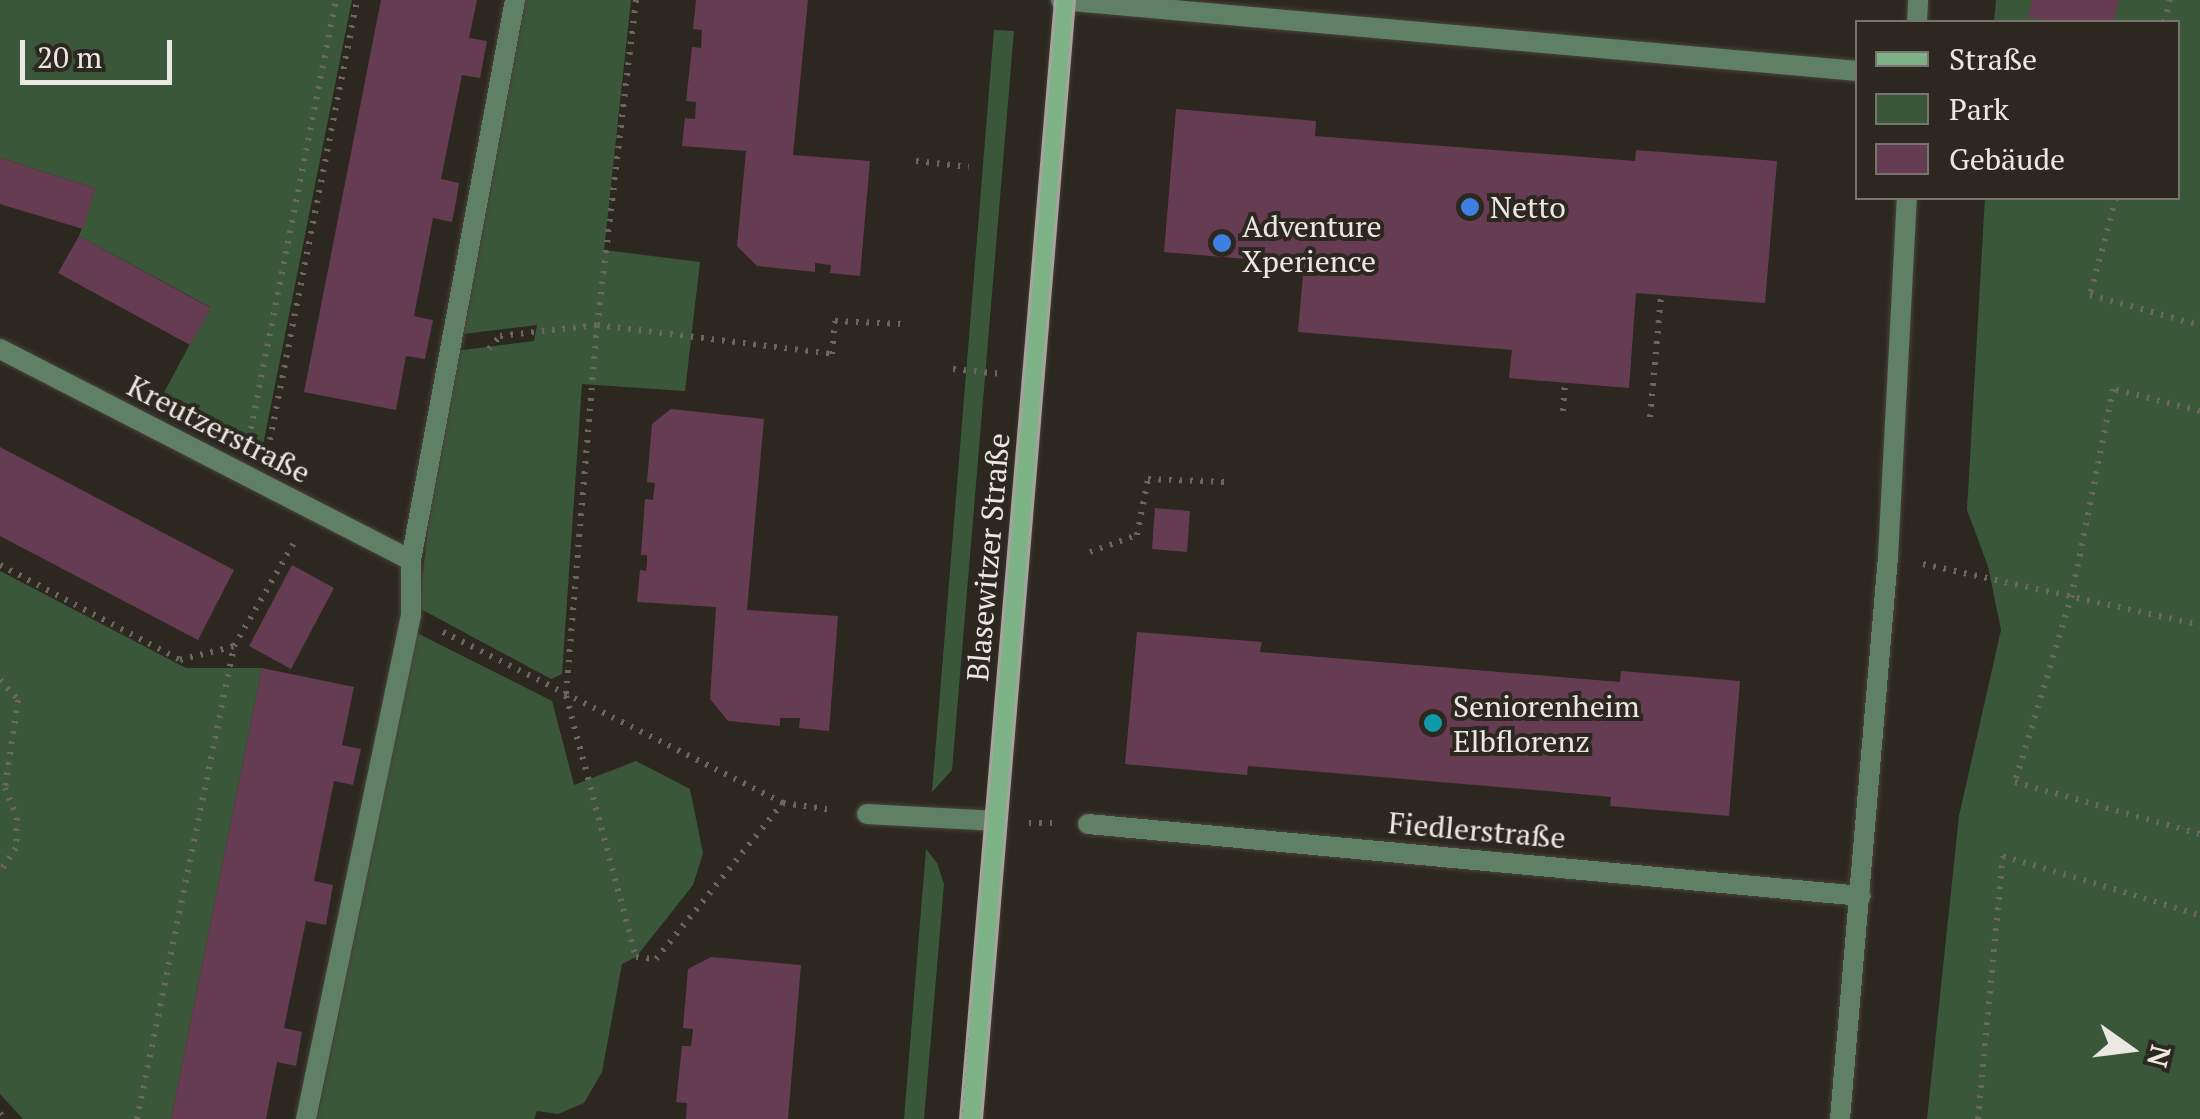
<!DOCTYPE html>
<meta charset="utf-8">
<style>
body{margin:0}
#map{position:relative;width:2200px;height:1119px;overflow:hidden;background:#2d281f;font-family:"PT Serif",serif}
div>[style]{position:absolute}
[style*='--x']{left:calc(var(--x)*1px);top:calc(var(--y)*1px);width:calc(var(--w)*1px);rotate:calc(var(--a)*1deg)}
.green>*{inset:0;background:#3a5839}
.building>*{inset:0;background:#653c52}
.path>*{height:6px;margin-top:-3px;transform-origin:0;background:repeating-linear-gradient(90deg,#6b665f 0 2.5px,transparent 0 10.5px)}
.roads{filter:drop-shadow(0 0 2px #48433a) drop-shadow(0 0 2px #48433a)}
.lane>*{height:20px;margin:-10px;padding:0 10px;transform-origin:10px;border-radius:10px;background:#5f8064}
.street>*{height:20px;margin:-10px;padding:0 10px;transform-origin:10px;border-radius:10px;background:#5f8064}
.secondary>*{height:20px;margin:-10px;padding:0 10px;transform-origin:10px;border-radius:10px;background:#7cb286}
.tram>*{height:2.5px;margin:-1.25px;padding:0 1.25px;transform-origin:1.25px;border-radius:1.25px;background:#a7a39c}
.dots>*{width:28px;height:28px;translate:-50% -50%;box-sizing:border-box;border:5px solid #2d281f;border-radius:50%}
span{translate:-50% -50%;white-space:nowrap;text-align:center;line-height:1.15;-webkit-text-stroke:8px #2d281f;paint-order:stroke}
.poi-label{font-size:30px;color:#ebe7e2}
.left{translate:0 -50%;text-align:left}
.street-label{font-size:30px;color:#ebe7e2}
.legend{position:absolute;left:1855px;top:20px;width:325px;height:180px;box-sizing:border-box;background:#2d281f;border:2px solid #79746d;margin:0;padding:12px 18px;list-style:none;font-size:30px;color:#ebe7e2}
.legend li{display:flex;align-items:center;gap:20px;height:50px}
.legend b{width:50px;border:2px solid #79746d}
.north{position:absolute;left:2080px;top:999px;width:100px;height:100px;-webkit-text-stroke:8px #2d281f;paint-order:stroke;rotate:104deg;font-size:28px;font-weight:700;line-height:40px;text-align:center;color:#ebe7e2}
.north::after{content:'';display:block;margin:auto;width:35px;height:45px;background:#ebe7e2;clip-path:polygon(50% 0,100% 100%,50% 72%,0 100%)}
.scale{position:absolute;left:20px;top:40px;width:152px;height:45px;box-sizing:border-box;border:5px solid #ebe7e2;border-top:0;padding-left:12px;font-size:30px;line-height:35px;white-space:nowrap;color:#ebe7e2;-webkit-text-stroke:8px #2d281f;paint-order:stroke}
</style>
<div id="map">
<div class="green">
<i style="clip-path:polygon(0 0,352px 0,262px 450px,161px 398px,210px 307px,79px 236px,95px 188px,0 158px)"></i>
<i style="clip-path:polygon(522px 0,631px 0,604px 250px,700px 262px,685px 391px,582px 384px,562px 674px,551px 679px,419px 608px,434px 472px,455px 351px,534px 341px,537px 325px,455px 335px)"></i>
<i style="clip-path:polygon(1996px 0,2200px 0,2200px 1119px,1927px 1119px,1959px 816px,2001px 630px,1988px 566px,1967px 510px,1985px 198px,2178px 198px,2178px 22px,1994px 22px)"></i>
<i style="clip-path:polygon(994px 30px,1014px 31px,952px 770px,932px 792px)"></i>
<i style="clip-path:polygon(0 571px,186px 668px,262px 668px,171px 1119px,23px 1119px,0 1094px)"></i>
<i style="clip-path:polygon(417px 633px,552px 701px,574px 785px,636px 761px,690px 789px,703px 853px,693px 885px,636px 957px,622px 964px,602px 1072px,584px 1103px,558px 1114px,537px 1111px,534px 1119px,317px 1119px)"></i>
<i style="clip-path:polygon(926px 849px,937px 863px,944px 884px,924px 1119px,904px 1119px)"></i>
</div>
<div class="building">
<i style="clip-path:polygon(381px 0,477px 0,469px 38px,487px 41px,480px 78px,462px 75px,441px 179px,459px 183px,456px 202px,452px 222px,433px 218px,414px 316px,433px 320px,425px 359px,406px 356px,396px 410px,304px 392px)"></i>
<i style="clip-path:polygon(696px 0,808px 0,793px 155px,870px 161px,860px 276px,830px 273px,831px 265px,815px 263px,815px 272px,757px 266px,737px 246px,746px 151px,682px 146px,685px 118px,695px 119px,696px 102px,686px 101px,692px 47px,701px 48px,702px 30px,693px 29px)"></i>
<i style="clip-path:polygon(2032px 0,2119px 0,2114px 22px,2051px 22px,2028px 17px)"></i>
<i style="clip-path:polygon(1176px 109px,1316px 121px,1315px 136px,1635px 161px,1636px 150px,1777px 161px,1765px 303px,1636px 293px,1629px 388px,1509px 378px,1512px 350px,1298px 332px,1304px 264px,1164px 252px)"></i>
<i style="clip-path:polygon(0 158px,95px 188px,83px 229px,0 204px)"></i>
<i style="clip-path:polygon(79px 236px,211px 308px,190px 345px,58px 273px)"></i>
<i style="clip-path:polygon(671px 409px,764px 419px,747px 610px,838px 616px,829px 731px,799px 728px,800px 718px,780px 718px,780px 726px,728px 721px,710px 699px,716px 607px,637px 602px,640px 570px,646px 571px,647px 563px,647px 555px,641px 555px,645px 499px,653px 500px,654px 491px,655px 483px,647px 482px,652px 424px)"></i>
<i style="clip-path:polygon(0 447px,234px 570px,198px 640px,0 536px)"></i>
<i style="clip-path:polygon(1155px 508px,1190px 511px,1187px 552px,1152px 549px)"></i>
<i style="clip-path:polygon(292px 565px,334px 588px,291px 669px,249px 646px)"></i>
<i style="clip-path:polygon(1137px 632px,1262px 642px,1260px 652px,1620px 682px,1621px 671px,1740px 681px,1729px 816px,1610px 806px,1611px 797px,1547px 791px,1248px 766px,1247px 775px,1125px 764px)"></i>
<i style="clip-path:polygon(262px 668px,354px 687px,342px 745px,361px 749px,353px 785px,334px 781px,314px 881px,333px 885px,326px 925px,306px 921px,284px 1028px,302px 1032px,296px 1066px,277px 1062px,266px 1119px,171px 1119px)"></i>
<i style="clip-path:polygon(711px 957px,801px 965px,788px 1119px,686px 1119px,687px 1103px,676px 1102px,682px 1046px,691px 1046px,692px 1038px,693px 1029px,683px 1028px,688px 969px)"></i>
</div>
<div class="path">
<i style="--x:636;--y:0;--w:327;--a:96.8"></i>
<i style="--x:597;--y:325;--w:372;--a:94.8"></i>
<i style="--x:566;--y:696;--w:270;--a:75"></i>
<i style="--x:636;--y:957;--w:20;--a:6"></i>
<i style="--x:656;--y:959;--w:201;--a:-50.9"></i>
<i style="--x:2164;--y:22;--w:23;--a:-75"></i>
<i style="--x:916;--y:161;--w:53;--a:6.5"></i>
<i style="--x:2116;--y:198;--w:100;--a:105"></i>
<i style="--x:2090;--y:295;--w:114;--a:15.3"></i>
<i style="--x:489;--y:349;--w:17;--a:-50"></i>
<i style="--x:500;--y:336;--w:98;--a:-6.5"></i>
<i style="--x:597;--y:325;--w:237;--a:7"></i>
<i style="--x:832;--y:354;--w:33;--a:-85"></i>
<i style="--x:835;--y:321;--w:68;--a:2.5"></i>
<i style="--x:953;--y:369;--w:49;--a:5.8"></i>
<i style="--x:1563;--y:411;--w:28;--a:-86"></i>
<i style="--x:2200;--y:411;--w:90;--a:-165.8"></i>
<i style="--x:2113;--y:389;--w:210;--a:101.3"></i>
<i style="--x:2072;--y:595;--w:195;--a:107"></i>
<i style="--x:2015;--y:782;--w:192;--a:15.7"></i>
<i style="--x:1650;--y:417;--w:122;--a:-84.8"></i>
<i style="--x:249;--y:439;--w:448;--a:-78.8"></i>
<i style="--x:268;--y:450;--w:459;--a:-78.8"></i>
<i style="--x:1090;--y:552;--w:50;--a:-19.9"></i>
<i style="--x:1137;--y:535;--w:57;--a:-78.9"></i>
<i style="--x:1148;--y:479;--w:77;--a:2.2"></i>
<i style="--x:1923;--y:564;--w:284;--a:12.4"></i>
<i style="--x:0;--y:565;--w:204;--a:27.8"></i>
<i style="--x:180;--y:660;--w:56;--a:-14.5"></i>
<i style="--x:443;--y:632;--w:381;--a:26.7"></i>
<i style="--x:783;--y:803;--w:51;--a:7.8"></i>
<i style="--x:0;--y:680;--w:27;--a:48"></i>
<i style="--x:18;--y:700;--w:89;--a:98.4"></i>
<i style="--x:5;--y:788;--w:32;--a:68"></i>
<i style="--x:17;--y:818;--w:30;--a:92"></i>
<i style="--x:16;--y:848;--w:29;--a:124"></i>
<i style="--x:1029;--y:823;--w:27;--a:0"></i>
<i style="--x:0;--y:1113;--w:7;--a:56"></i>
<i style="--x:137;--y:1119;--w:483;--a:-78.4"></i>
<i style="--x:234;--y:646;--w:121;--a:-59.8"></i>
<i style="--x:1978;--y:1119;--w:264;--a:-84.6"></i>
<i style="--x:2003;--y:856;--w:206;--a:16.7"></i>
</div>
<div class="roads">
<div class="lane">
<i style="--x:867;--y:814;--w:130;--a:3.1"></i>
<i style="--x:1088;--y:824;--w:776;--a:5.32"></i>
</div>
<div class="street">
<i style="--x:1061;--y:0;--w:800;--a:5.09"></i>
<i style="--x:1917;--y:22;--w:22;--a:-87"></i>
<i style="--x:0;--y:349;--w:462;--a:27.2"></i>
<i style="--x:306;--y:1119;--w:515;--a:-78.23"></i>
<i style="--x:411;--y:615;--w:55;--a:-90"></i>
<i style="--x:411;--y:560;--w:570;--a:-79.48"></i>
<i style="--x:1840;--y:1119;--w:564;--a:-85.12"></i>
<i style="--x:1888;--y:557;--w:360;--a:-87"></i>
</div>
<div class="secondary">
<i style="--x:972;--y:1119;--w:1123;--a:-85.25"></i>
</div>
</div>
<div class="tram">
<i style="--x:960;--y:1119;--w:1123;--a:-85.15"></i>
<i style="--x:981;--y:1119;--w:1123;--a:-85.25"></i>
</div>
<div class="dots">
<i style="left:1470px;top:207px;background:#3f7fe0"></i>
<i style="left:1222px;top:243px;background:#3f7fe0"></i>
<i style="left:1433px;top:723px;background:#0f9aa8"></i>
</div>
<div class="poi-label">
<span class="left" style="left:1490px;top:207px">Netto</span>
<span class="left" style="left:1242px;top:243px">Adventure<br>Xperience</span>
<span class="left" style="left:1453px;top:723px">Seniorenheim<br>Elbflorenz</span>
</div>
<div class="street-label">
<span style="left:219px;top:429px;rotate:27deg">Kreutzerstraße</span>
<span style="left:988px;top:557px;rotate:-85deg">Blasewitzer Straße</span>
<span style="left:1477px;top:830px;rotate:5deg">Fiedlerstraße</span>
</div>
<ul class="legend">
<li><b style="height:12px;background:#7cb286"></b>Straße</li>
<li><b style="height:28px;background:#3a5839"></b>Park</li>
<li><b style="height:28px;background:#653c52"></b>Gebäude</li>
</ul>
<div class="north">N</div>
<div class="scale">20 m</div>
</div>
